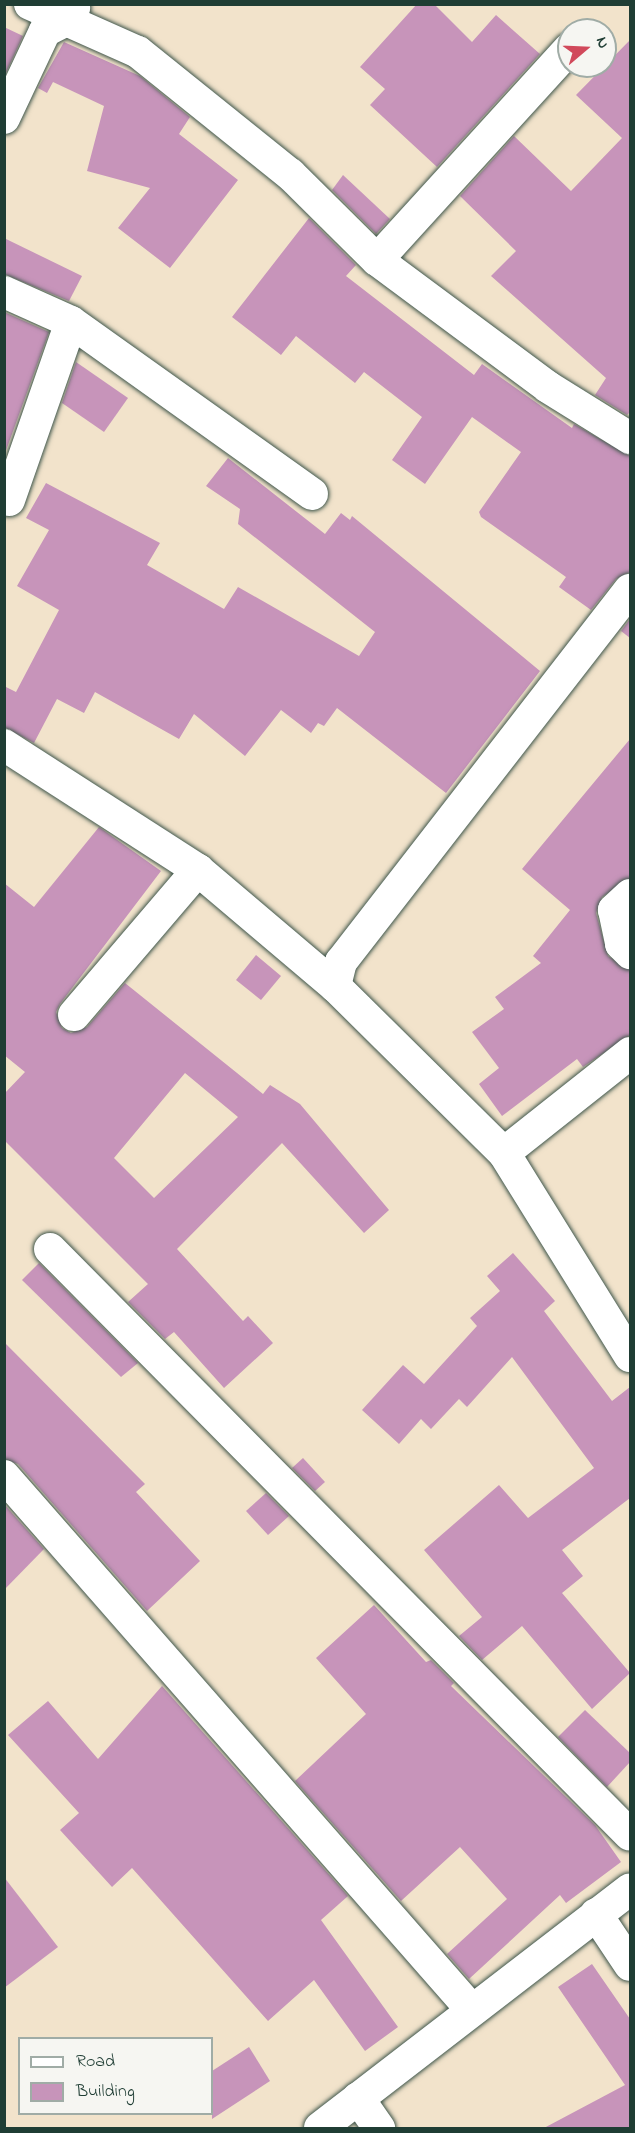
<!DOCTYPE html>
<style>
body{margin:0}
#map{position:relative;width:635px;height:2133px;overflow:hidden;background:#f2e3cb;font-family:"Indie Flower",sans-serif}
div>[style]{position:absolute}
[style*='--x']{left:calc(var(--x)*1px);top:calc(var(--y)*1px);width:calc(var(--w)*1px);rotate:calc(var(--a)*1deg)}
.building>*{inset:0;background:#c794ba}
.roads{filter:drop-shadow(0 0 2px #3f564b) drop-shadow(0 0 2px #3f564b)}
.street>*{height:32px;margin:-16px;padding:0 16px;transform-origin:16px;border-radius:16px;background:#fff}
span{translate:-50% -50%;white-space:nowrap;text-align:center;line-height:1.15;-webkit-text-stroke:5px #f6f6f2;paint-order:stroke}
.frame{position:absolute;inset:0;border:6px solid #1f3d34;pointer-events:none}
.legend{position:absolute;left:18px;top:2037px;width:195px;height:78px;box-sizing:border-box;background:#f6f6f2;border:2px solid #a0aca6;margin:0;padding:8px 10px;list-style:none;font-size:18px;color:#1f3d34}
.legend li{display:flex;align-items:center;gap:12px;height:30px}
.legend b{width:30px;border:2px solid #a0aca6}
.north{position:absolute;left:557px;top:18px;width:60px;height:60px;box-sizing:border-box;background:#f6f6f2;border:2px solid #a0aca6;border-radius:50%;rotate:71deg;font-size:16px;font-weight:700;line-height:24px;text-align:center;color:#1f3d34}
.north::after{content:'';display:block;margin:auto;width:21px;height:27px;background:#d1495b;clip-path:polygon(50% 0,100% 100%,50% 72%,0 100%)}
</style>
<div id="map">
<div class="building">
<i style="clip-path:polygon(417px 4px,434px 4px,472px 42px,496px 15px,540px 54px,437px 167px,370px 105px,385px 89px,360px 67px)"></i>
<i style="clip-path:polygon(4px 27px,23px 36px,6px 73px,4px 72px)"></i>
<i style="clip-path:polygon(630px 40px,630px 412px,627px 415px,595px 395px,606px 378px,491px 276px,516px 251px,460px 196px,514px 136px,571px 191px,622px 138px,576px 95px)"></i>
<i style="clip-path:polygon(64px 42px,140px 76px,190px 117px,179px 134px,238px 180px,170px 268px,118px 228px,150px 188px,87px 171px,104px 106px,53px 82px,47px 93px,38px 88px)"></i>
<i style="clip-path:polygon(343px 175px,390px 219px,376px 234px,332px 190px)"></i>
<i style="clip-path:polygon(309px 218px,356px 265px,346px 276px,474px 375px,482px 364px,572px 428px,574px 424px,630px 456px,630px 572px,616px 579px,591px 610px,559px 587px,566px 577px,481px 517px,479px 512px,521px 452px,472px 417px,425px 484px,392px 460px,422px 417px,364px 372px,355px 383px,296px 336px,281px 355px,232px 317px)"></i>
<i style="clip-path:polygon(4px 238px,82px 276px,69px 301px,4px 274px)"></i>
<i style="clip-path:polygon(4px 312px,49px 332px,4px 456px)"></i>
<i style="clip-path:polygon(76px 362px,128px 398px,104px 432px,62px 403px)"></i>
<i style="clip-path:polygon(228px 458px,325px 534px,341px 513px,350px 520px,352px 516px,540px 671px,446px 793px,337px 708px,324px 726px,318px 723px,311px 733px,281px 710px,245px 756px,194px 714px,179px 739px,95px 692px,84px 713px,57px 699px,34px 743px,4px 727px,4px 686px,16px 692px,59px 610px,17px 586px,49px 530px,26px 518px,46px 483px,160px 543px,147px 565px,224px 609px,238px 587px,359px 656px,375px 632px,238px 524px,240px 509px,206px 486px)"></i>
<i style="clip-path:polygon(630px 619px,630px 638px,621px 631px)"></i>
<i style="clip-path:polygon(630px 739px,630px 878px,602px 897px,596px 913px,608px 956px,630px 970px,630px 1035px,583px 1067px,577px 1059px,502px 1116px,479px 1084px,499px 1068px,472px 1032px,504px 1009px,495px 997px,541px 963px,533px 956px,570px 910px,522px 869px)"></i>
<i style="clip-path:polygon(evenodd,99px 827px,161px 871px,60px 1004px,56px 1012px,62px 1028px,71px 1033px,87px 1027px,125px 983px,263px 1094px,270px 1085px,300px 1104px,389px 1210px,364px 1233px,282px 1143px,177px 1249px,243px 1321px,248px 1316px,273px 1343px,224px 1388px,174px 1332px,165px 1339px,128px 1302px,148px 1284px,4px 1140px,4px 1094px,25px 1072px,4px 1055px,4px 883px,34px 907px,99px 827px,185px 1073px,238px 1117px,154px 1198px,114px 1158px,185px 1073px)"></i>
<i style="clip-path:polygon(256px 955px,281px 976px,261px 1000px,236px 980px)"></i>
<i style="clip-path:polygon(513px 1253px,555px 1301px,544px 1311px,612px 1401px,630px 1387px,630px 1498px,562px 1550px,583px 1576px,562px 1593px,630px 1673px,592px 1709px,522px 1626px,482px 1660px,459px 1636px,482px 1617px,424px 1550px,499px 1485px,528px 1518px,594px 1468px,512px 1357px,467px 1407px,459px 1399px,431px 1429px,421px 1419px,399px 1444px,362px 1410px,403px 1365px,424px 1384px,477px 1326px,470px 1318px,500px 1291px,487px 1276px)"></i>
<i style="clip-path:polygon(39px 1263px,138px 1363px,121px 1377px,22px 1280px)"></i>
<i style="clip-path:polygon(4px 1342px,145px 1484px,136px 1492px,200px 1561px,147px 1611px,18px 1464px,4px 1459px)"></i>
<i style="clip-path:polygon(303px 1458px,325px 1482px,315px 1491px,292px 1468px)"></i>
<i style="clip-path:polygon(266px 1493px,289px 1516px,268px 1535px,246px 1511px)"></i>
<i style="clip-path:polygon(4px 1504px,44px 1549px,4px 1590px)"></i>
<i style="clip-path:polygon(374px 1605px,426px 1662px,431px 1660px,454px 1683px,451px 1686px,595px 1825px,621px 1862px,566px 1903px,560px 1895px,469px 1979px,447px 1954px,507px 1899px,460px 1847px,401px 1901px,295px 1781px,366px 1714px,316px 1658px)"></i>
<i style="clip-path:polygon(162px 1686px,348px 1896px,321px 1920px,398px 2027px,365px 2051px,314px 1980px,268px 2021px,132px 1868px,112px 1887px,60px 1830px,79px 1813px,8px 1735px,48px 1701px,98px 1759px)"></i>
<i style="clip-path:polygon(585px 1710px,630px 1753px,630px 1762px,607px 1787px,558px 1737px)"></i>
<i style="clip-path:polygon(4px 1877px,58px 1947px,4px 1988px)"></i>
<i style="clip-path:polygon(592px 1964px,630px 2019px,630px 2128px,544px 2128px,625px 2085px,558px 1987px)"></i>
<i style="clip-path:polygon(249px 2047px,270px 2081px,212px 2119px,212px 2071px)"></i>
</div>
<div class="roads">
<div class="street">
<i style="--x:30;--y:4;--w:118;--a:24"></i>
<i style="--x:138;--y:52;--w:195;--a:38.8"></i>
<i style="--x:290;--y:174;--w:122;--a:44.7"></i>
<i style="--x:377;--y:260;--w:213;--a:36.6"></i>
<i style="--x:548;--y:387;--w:97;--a:31.9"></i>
<i style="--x:4;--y:118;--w:96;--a:-64.8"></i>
<i style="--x:45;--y:31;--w:22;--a:-27"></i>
<i style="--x:65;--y:21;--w:16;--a:-55"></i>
<i style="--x:377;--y:260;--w:285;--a:-47.7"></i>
<i style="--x:4;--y:292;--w:73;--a:24.1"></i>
<i style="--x:71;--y:322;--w:296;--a:35.5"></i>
<i style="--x:9;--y:500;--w:188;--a:-70.8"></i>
<i style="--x:4;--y:745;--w:231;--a:32.8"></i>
<i style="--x:198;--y:870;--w:180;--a:40.3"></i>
<i style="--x:335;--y:986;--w:238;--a:44.7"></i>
<i style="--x:504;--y:1153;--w:239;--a:58.2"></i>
<i style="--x:630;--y:895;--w:22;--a:137"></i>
<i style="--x:614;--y:910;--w:35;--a:78"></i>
<i style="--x:621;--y:944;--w:13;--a:45"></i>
<i style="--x:335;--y:986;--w:25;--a:-76"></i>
<i style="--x:341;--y:962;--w:471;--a:-52.2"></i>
<i style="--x:74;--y:1015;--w:191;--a:-49.5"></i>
<i style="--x:504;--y:1153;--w:161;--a:-38.4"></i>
<i style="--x:50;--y:1249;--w:824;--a:45.29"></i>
<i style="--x:4;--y:1476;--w:707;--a:48.78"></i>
<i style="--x:596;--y:1914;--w:61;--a:56.3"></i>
<i style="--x:358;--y:2098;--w:37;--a:55"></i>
<i style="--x:320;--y:2128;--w:391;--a:-37.6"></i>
</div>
</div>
<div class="frame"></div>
<ul class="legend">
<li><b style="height:8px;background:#fff"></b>Road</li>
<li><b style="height:16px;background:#c794ba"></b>Building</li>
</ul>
<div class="north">N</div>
</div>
